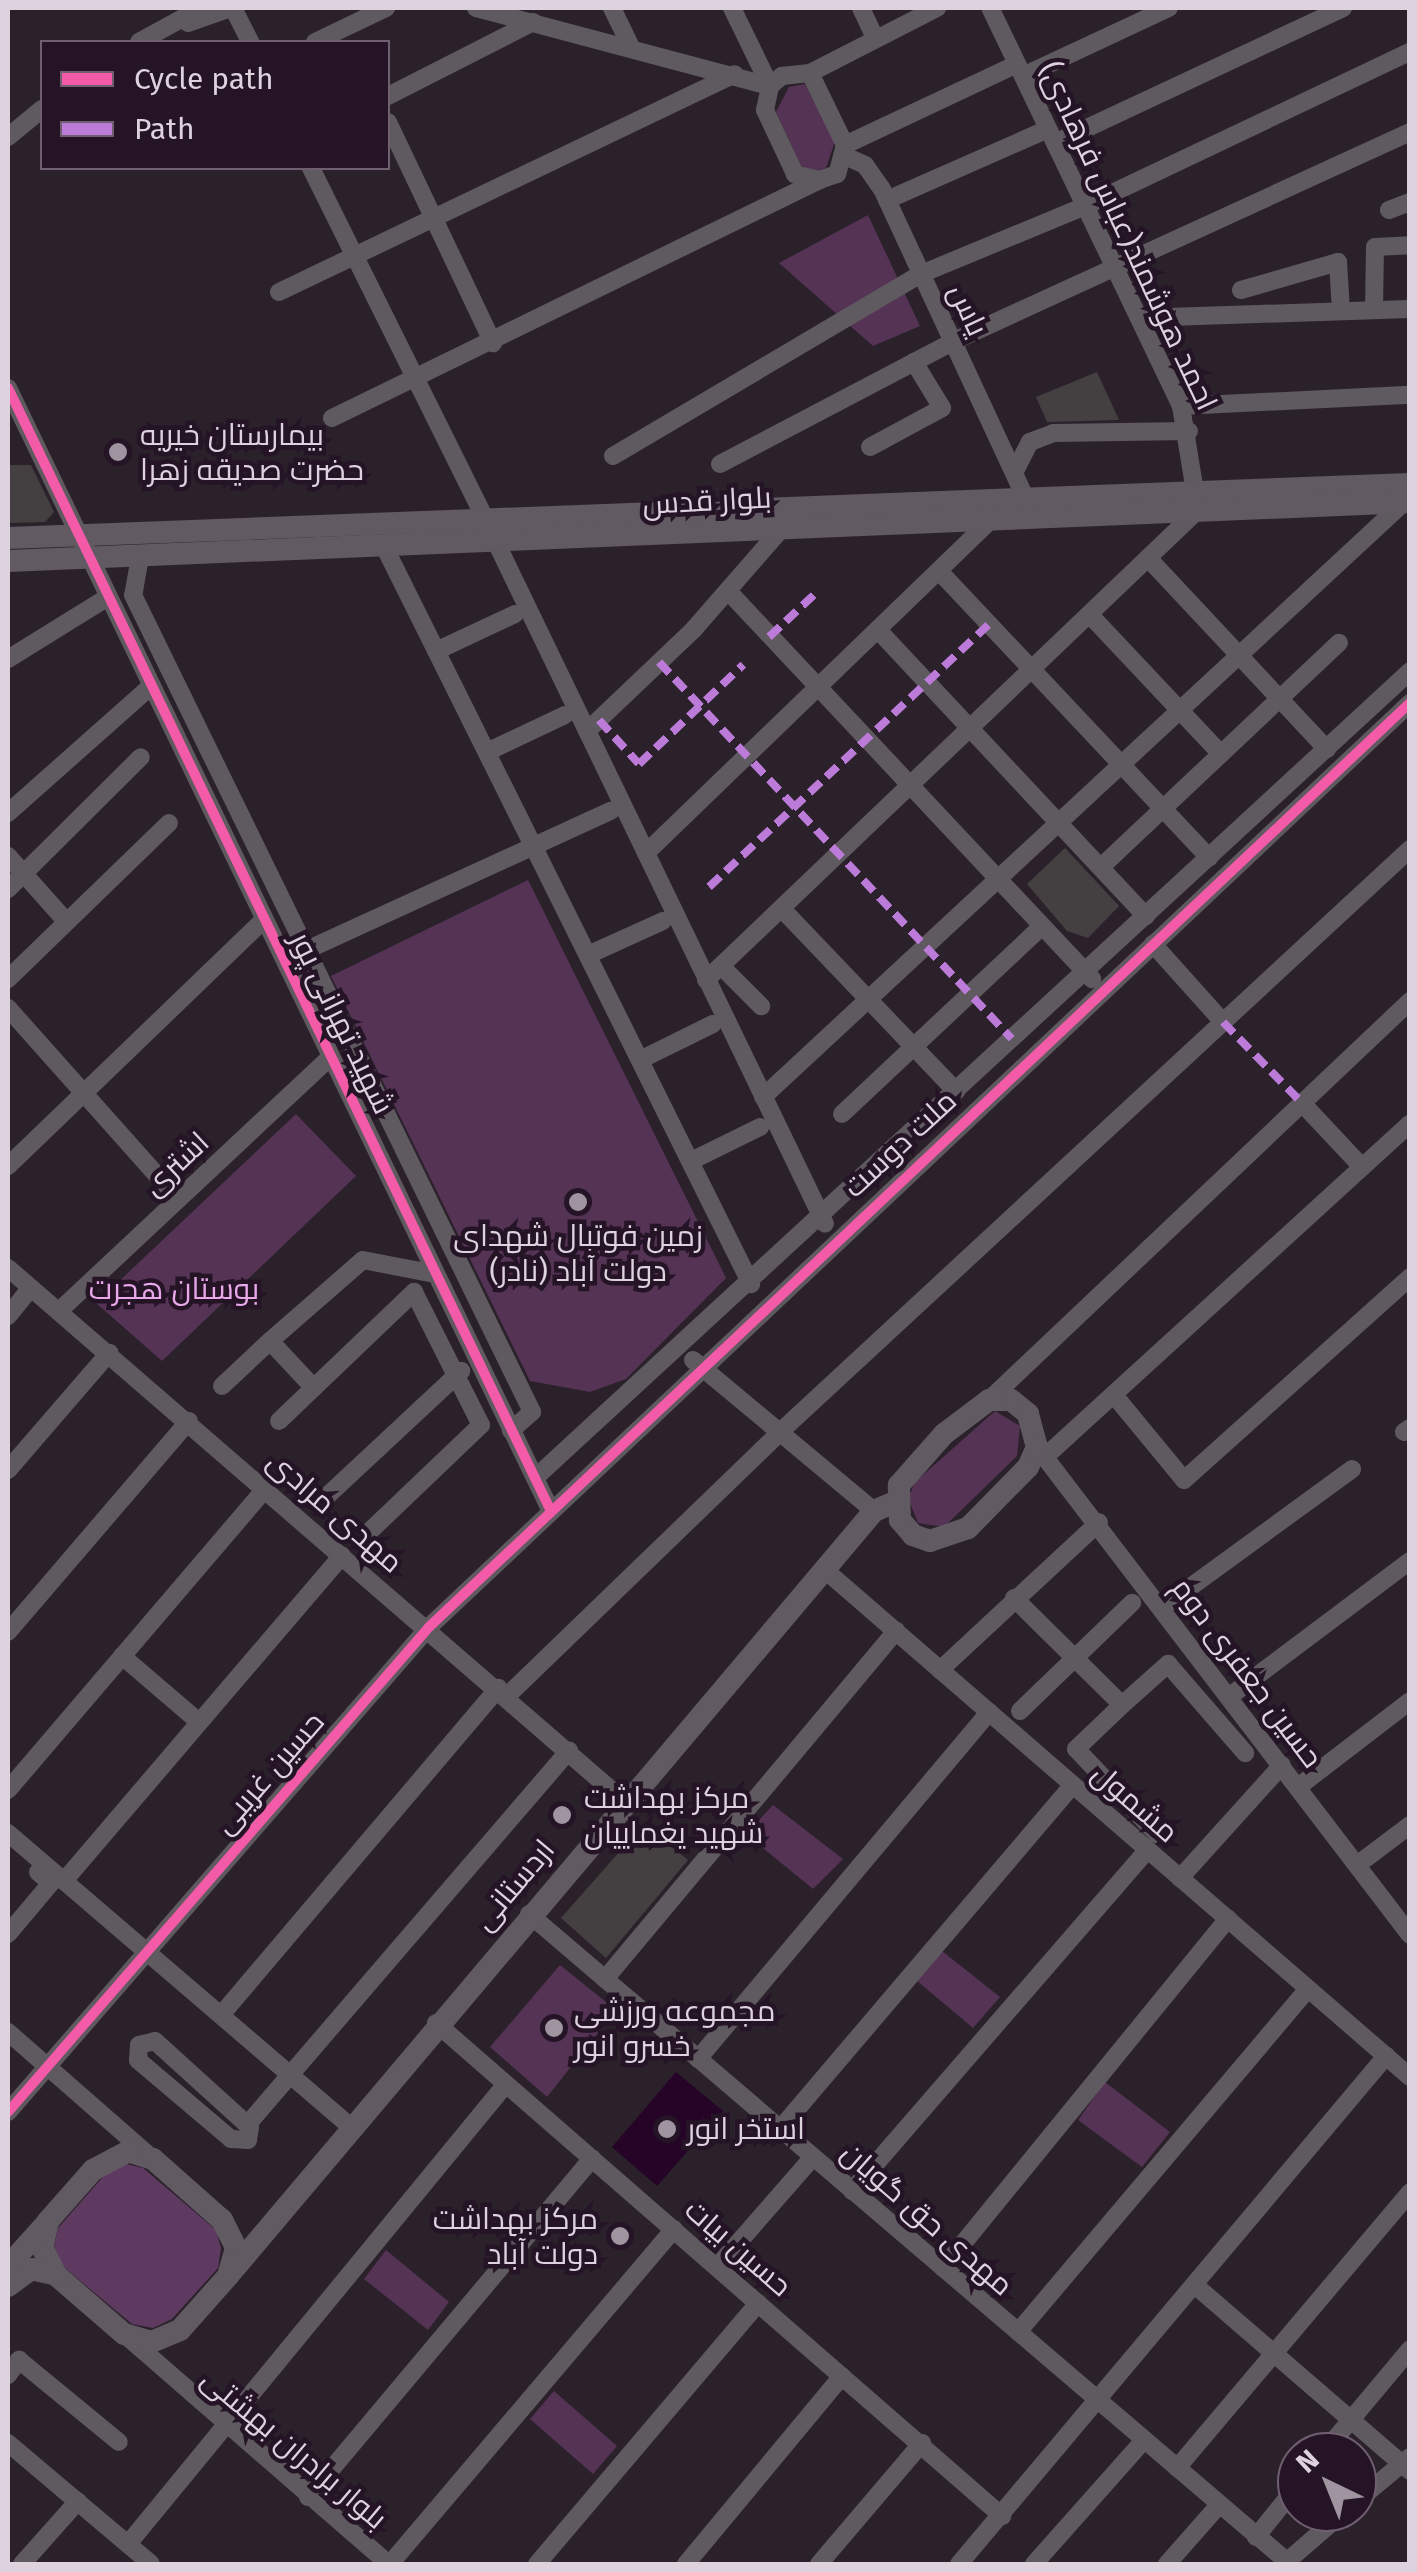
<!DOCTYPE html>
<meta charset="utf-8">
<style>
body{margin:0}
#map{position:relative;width:1417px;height:2572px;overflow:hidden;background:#2b212b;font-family:"Fira Sans",Cairo,sans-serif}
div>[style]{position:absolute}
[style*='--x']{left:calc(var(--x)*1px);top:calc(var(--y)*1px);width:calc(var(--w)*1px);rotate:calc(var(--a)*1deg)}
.green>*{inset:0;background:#543355}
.forest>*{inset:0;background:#5e3a60}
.water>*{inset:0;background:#250427}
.building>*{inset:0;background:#444041}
.minor>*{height:18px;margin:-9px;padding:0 9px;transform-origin:9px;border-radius:9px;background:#5f5a5f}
.major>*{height:22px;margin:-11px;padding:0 11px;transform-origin:11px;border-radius:11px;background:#615a62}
.quiet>*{height:8px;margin-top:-4px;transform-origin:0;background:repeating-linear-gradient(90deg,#bd7bd9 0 15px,transparent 0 23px)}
.cycleway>*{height:10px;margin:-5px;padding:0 5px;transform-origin:5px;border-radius:5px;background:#f35aa7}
.dots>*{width:28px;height:28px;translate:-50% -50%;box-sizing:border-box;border:5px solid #251326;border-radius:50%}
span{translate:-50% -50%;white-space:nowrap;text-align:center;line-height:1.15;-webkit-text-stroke:9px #251326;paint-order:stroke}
.street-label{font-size:30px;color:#ded2df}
.poi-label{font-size:30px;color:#ded2df}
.left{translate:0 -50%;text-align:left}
.right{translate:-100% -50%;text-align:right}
.park-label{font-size:30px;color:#e8a8ea}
.frame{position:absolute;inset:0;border:10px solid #ded2df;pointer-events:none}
.legend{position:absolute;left:40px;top:40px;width:350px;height:130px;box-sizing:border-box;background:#251326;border:2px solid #6f5f70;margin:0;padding:12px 18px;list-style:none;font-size:30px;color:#ded2df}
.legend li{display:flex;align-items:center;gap:20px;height:50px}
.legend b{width:50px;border:2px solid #6f5f70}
.north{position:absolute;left:1277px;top:2432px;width:100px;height:100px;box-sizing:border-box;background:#251326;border:2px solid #6f5f70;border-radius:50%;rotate:317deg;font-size:28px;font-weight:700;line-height:40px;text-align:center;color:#ded2df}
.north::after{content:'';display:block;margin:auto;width:35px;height:45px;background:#9f94a0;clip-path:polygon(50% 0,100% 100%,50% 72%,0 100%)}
</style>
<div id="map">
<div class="green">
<i style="clip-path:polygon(805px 84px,835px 141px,826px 168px,814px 172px,801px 166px,776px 112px,789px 87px)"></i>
<i style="clip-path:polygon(868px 215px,920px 326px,873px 346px,779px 263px)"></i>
<i style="clip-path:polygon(528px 880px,726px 1278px,626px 1379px,590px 1392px,530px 1381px,331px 976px)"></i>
<i style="clip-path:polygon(296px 1114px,356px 1176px,162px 1361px,96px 1303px)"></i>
<i style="clip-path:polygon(995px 1411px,1020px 1426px,1017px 1456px,944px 1527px,918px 1523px,908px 1498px,915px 1482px)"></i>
<i style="clip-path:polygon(773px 1805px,843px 1859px,813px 1889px,746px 1834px)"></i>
<i style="clip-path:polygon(942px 1951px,1000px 1997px,973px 2028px,917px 1981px)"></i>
<i style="clip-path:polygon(560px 1965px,616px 2010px,547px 2097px,490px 2047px)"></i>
<i style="clip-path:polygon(1105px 2082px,1170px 2132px,1142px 2167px,1078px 2120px)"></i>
<i style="clip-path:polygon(386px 2250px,449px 2302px,428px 2330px,364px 2279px)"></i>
<i style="clip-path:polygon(554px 2391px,617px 2446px,593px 2474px,530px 2419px)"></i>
</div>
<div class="forest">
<i style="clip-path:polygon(126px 2164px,143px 2168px,216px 2230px,221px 2248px,218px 2268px,172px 2319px,153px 2328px,132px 2324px,60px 2264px,54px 2246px,58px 2228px,109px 2170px)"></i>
</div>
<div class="water">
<i style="clip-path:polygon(676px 2072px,723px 2111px,657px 2186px,612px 2147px)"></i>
</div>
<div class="building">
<i style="clip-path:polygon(1097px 372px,1119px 420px,1047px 422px,1036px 397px)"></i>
<i style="clip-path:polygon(8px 465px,31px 465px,54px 512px,45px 522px,8px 523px)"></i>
<i style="clip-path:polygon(1065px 848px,1119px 906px,1088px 938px,1067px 931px,1027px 884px)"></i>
<i style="clip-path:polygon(643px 1825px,688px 1860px,606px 1958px,561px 1918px)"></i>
</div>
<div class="minor">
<i style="--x:233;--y:8;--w:38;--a:63"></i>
<i style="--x:476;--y:8;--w:304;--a:14.9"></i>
<i style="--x:612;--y:8;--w:41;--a:64.1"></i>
<i style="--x:732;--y:8;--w:87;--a:64"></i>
<i style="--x:861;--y:8;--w:33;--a:65"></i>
<i style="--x:188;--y:23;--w:46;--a:-19.2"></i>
<i style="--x:139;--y:42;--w:71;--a:-28.7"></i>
<i style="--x:315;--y:42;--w:79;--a:-25.6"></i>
<i style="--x:810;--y:73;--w:80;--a:64.1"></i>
<i style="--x:845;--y:145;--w:30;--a:105"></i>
<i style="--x:837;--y:174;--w:18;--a:161"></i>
<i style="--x:820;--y:180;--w:26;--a:-167"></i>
<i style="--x:795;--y:174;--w:71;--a:-115.1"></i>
<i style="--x:765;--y:110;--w:25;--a:-78"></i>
<i style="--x:770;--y:86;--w:16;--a:-40"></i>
<i style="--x:782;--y:76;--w:28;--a:-6"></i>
<i style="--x:810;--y:73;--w:143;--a:-27.1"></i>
<i style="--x:1023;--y:76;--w:161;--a:-25"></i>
<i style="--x:388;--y:96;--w:163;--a:-27"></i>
<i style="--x:388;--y:122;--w:245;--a:64.6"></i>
<i style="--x:8;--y:137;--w:44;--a:-39.5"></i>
<i style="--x:1055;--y:143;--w:318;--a:-25.1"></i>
<i style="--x:845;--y:145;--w:190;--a:-25.2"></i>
<i style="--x:845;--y:156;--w:22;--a:24"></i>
<i style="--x:865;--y:165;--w:29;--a:55"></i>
<i style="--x:882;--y:189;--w:342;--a:65.1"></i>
<i style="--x:311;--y:168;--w:393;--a:63.6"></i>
<i style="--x:887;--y:200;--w:176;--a:-23.8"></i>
<i style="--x:1389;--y:210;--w:22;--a:-21"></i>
<i style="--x:1241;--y:290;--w:101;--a:-16.1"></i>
<i style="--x:1338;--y:262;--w:49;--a:86.5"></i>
<i style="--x:279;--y:292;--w:505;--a:-25.55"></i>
<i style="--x:1374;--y:310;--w:63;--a:-89.1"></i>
<i style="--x:1375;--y:247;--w:35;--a:-3"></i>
<i style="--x:1139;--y:318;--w:271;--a:-1.9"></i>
<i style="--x:8;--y:388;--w:1245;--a:64.2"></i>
<i style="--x:1181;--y:406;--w:229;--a:-2.8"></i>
<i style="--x:332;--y:418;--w:543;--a:-26"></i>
<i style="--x:870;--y:447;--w:82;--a:-28.4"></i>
<i style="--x:942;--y:408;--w:54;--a:-121.3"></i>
<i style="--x:613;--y:456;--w:358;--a:-30.6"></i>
<i style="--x:921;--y:274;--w:178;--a:-22.5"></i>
<i style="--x:1085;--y:206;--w:360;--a:-25.4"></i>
<i style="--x:720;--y:464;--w:262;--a:-27.7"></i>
<i style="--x:952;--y:342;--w:504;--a:-24.63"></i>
<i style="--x:1014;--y:473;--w:35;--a:-63"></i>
<i style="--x:1030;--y:442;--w:25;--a:-21"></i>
<i style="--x:1053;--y:433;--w:136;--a:-0.8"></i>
<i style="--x:495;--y:540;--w:759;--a:64.24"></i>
<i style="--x:386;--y:550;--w:820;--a:63.56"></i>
<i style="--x:140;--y:557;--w:39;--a:100"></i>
<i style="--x:133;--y:595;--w:909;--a:63.97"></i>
<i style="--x:532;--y:1412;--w:28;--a:139"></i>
<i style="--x:1148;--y:558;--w:262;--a:46.9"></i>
<i style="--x:939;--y:571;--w:394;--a:46.7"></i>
<i style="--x:729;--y:592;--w:531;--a:46.83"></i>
<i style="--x:1090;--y:615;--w:191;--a:46.7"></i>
<i style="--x:878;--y:630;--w:392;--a:46.9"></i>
<i style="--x:436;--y:651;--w:87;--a:-25.1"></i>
<i style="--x:8;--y:659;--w:118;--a:-31.8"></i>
<i style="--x:587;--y:731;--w:148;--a:-43.6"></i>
<i style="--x:694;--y:629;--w:135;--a:-48.9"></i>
<i style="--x:487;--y:752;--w:86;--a:-25.4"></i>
<i style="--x:8;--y:813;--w:191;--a:-41.6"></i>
<i style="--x:646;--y:853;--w:477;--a:-44"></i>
<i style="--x:8;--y:856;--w:87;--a:48.3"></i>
<i style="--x:1101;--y:867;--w:327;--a:-43.3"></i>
<i style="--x:8;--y:889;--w:187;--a:-44.8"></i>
<i style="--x:782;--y:909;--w:252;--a:46.3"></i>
<i style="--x:1153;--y:944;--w:105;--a:48.1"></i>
<i style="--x:298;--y:954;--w:344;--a:-24.6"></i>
<i style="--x:588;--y:955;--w:82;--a:-24.4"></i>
<i style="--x:721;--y:966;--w:57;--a:45"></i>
<i style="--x:8;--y:979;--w:224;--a:-44.1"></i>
<i style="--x:706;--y:980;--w:680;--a:-43.69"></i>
<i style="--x:1198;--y:510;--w:105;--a:-99.3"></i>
<i style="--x:1181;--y:406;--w:441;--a:-115.6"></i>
<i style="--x:8;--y:1008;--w:256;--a:48.3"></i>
<i style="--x:640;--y:1060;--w:81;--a:-26.3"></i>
<i style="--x:763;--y:1097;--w:872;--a:-42.86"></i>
<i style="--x:1301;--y:1102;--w:89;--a:46.8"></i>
<i style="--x:842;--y:1114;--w:274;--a:-43.2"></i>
<i style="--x:691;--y:1161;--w:77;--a:-26.2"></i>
<i style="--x:8;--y:1166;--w:355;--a:-43.9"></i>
<i style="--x:8;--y:1268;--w:815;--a:40.87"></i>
<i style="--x:59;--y:1311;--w:371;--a:-43.1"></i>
<i style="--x:8;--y:1316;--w:36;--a:-51"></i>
<i style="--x:270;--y:1341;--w:123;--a:-41.1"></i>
<i style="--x:363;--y:1260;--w:73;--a:11"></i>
<i style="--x:693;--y:1360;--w:236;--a:39.8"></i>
<i style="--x:222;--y:1386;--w:66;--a:-43.2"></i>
<i style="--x:270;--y:1341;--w:64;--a:46.9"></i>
<i style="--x:1114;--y:1395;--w:110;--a:50.5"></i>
<i style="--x:1184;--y:1480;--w:304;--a:-41.9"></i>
<i style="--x:989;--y:1400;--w:580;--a:-43.46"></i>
<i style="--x:279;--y:1421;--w:187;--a:-43.7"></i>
<i style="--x:414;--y:1292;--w:149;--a:63.3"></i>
<i style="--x:481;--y:1425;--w:155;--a:136.3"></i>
<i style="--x:1404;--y:1432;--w:7;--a:-34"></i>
<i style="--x:1037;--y:1447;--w:614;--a:52.61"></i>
<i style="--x:1047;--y:1455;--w:491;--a:-42.4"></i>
<i style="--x:8;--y:1470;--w:155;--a:-49.2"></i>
<i style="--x:535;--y:1478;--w:1190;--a:-42.68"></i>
<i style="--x:326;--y:1497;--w:185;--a:-43"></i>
<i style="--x:825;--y:1570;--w:774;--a:40.91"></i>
<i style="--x:1014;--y:1598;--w:152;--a:44.7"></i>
<i style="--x:1163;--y:1607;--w:234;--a:-36.1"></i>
<i style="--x:8;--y:1632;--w:278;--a:-49.4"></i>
<i style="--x:122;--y:1656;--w:101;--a:40.6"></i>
<i style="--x:940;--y:1670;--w:217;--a:-42.9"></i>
<i style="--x:507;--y:1696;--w:380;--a:-44"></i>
<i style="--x:780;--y:1432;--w:858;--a:-42.78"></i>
<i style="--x:1230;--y:1696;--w:225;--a:-36.9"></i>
<i style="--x:1020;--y:1711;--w:156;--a:-44"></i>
<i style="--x:1298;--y:1787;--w:141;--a:-37.5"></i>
<i style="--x:8;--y:1790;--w:396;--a:-49.5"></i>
<i style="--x:8;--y:1833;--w:450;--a:40.6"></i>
<i style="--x:1158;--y:1835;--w:119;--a:-133.6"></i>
<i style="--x:1076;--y:1749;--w:64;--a:-43.7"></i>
<i style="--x:1122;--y:1705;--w:62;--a:-41.7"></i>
<i style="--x:1168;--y:1664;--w:118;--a:49.1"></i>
<i style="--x:1357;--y:1865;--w:66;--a:-37"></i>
<i style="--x:1180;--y:1878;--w:152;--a:-47.9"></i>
<i style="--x:64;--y:1881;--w:428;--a:-49.5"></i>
<i style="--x:529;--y:1914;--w:1001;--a:40.5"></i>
<i style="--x:8;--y:1934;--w:67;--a:-49.9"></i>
<i style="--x:51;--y:1883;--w:17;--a:-140"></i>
<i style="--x:605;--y:1979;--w:454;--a:-50.1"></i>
<i style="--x:221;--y:2015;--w:429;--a:-49.7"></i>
<i style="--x:436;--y:2023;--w:751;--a:41.06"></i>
<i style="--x:8;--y:2032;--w:184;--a:41.2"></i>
<i style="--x:155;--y:2041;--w:128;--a:42.2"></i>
<i style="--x:250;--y:2127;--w:13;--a:99"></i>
<i style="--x:248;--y:2140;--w:17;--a:-177"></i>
<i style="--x:231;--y:2139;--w:122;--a:-139.7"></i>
<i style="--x:138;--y:2060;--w:15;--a:-86"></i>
<i style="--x:139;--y:2045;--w:16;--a:-14"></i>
<i style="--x:698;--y:2059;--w:453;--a:-50"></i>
<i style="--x:8;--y:2112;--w:642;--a:-49.04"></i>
<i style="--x:429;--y:1627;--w:1348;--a:-43.29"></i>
<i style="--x:247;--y:2125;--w:494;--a:-49.3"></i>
<i style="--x:780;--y:2129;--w:452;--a:-49.6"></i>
<i style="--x:852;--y:2191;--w:451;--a:-49.1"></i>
<i style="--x:717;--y:2267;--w:146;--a:-48.9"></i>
<i style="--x:943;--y:2268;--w:451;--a:-50.8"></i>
<i style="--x:1197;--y:2287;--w:281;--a:40.8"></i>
<i style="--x:1018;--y:2332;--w:449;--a:-49.8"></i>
<i style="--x:124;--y:2334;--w:351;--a:41"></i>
<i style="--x:8;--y:2375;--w:19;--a:-54"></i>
<i style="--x:19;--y:2360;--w:129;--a:39.4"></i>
<i style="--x:8;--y:2443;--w:187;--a:40.2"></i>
<i style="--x:1324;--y:2452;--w:134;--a:-50.1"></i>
<i style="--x:1177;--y:2468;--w:361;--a:-49.8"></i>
<i style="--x:308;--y:2497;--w:442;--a:-50"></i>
<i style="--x:1357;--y:2501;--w:69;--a:-39.7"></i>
<i style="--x:1256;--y:2537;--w:65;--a:-51.2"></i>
<i style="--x:128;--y:2544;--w:595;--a:-50.59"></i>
<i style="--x:22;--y:2564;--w:84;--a:-48.4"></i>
<i style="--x:390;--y:2564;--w:439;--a:-49.7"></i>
<i style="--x:537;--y:2564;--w:342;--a:-49.7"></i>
<i style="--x:686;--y:2564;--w:244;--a:-50.3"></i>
<i style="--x:819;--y:2564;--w:159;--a:-49.6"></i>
<i style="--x:959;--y:2564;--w:664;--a:-49.95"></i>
<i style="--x:1034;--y:2564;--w:166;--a:-48.4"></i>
<i style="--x:1167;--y:2564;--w:79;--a:-48.6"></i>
<i style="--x:1284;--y:2564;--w:79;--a:-40.9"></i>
</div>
<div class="major">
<i style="--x:8;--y:538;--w:1403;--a:-2.21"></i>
<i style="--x:8;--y:561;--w:1403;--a:-2.41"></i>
<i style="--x:989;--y:1400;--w:22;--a:0"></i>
<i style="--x:1011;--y:1400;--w:22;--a:39"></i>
<i style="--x:1028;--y:1414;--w:34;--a:75"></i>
<i style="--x:1037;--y:1447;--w:22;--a:114"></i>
<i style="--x:1028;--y:1467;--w:86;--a:134.5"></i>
<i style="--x:968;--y:1528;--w:40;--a:161.1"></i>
<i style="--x:930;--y:1541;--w:18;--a:-161"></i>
<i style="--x:913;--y:1535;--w:20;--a:-131"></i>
<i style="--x:900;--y:1520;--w:35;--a:-92"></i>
<i style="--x:899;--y:1485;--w:68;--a:-48.6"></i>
<i style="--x:944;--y:1434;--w:56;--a:-37.1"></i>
<i style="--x:128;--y:2151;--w:26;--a:18"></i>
<i style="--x:153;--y:2159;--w:92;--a:41.5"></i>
<i style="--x:222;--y:2220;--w:31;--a:63"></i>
<i style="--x:236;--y:2248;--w:29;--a:106"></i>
<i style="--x:228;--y:2276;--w:72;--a:131.6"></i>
<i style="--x:180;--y:2330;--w:30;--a:157"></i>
<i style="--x:152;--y:2342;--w:29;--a:-164"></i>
<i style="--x:124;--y:2334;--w:90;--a:-139.1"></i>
<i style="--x:56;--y:2275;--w:30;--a:-117"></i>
<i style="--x:42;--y:2248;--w:28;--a:-77"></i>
<i style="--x:48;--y:2221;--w:68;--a:-48.6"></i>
<i style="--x:93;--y:2170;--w:40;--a:-28"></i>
<i style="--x:8;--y:2266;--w:57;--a:-47.9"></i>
<i style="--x:228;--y:2276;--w:1001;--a:-49.82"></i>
<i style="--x:874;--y:1511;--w:25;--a:-23"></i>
<i style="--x:8;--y:2286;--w:29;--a:-36"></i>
<i style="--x:31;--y:2269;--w:26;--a:13"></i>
</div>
<div class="quiet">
<i style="--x:769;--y:637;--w:63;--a:-43.1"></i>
<i style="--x:659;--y:662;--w:516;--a:46.88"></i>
<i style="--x:599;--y:720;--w:59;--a:47.7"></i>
<i style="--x:639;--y:764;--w:144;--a:-43.6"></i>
<i style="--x:709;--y:887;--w:383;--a:-43.2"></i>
<i style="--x:1223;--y:1022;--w:112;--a:45.7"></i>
</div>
<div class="cycleway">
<i style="--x:8;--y:388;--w:1245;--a:64.2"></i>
<i style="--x:8;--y:2112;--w:642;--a:-49.04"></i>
<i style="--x:429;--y:1627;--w:1348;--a:-43.29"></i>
</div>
<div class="dots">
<i style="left:118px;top:452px;background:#9f94a0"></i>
<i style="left:578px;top:1202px;background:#9f94a0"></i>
<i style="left:562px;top:1815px;background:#9f94a0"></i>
<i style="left:554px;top:2028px;background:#9f94a0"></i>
<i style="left:667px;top:2129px;background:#9f94a0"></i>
<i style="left:620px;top:2236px;background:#9f94a0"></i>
</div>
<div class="street-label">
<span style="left:1128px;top:236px;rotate:65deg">احمد هوشمند(عباس فرهادی)</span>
<span style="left:968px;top:310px;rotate:65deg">یاس</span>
<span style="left:707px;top:501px;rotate:-3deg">بلوار قدس</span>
<span style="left:342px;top:1023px;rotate:64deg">شهید تهرانی پور</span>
<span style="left:900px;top:1144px;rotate:-43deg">ملت دوست</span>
<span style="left:176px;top:1164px;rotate:-43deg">اشتری</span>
<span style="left:335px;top:1512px;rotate:41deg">مهدی مرادی</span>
<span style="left:1247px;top:1673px;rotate:53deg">حسین جعفری دوم</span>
<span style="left:269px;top:1773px;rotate:-49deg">حسین غریبی</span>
<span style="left:1135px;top:1803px;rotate:41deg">مشمول</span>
<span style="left:514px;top:1885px;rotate:-50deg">اردستانی</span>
<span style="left:927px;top:2219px;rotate:41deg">مهدی حق گویان</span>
<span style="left:738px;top:2248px;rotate:41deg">حسین بیات</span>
<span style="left:294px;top:2449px;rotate:40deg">بلوار برادران بهشتی</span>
</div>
<div class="poi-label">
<span class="left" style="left:140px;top:452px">بیمارستان خیریه<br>حضرت صدیقه زهرا</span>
<span style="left:578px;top:1253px">زمین فوتبال شهدای<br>دولت آباد (نادر)</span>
<span class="left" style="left:584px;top:1815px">مرکز بهداشت<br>شهید یغماییان</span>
<span class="left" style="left:574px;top:2028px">مجموعه ورزشی<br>خسرو انور</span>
<span class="left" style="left:687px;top:2129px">استخر انور</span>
<span class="right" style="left:598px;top:2236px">مرکز بهداشت<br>دولت آباد</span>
</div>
<div class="park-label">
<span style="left:174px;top:1289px">بوستان هجرت</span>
</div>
<div class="frame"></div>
<ul class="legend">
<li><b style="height:12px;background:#f35aa7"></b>Cycle path</li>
<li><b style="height:12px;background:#bd7bd9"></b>Path</li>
</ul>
<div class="north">N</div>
</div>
